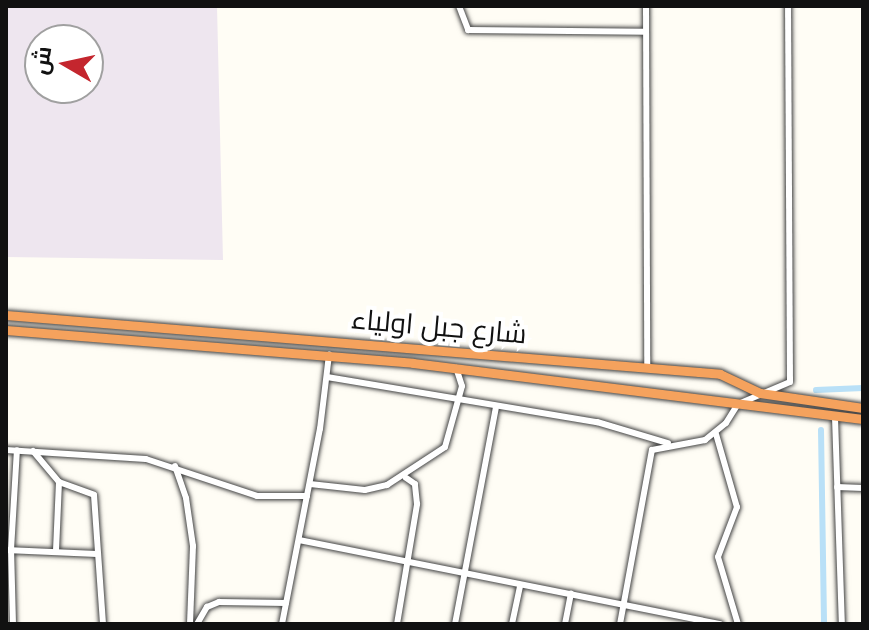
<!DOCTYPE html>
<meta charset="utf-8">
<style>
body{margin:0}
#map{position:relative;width:869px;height:630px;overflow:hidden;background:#fffdf5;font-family:"Libre Baskerville",Cairo,serif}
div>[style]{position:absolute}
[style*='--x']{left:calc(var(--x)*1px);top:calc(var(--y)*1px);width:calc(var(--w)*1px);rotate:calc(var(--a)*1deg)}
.industrial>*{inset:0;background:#eee6ef}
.canal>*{height:6px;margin:-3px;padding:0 3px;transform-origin:3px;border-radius:3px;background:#b9e0f7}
.roads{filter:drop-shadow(0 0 2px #444) drop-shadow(0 0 2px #444)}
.minor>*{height:6px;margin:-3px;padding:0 3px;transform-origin:3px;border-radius:3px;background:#fff}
.highway>*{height:9px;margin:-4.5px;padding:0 4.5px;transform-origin:4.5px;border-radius:4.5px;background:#f5a25d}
span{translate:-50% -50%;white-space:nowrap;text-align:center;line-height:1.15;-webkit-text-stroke:8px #fff;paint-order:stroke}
.street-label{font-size:28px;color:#111}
.frame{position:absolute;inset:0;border:8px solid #111;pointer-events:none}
.north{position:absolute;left:24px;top:24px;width:80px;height:80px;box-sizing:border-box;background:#fff;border:2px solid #a0a0a0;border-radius:50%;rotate:279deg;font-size:22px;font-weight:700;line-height:32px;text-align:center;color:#111}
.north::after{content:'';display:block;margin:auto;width:28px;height:36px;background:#c4262e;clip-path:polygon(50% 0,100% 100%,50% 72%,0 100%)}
</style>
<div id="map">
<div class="industrial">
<i style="clip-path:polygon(evenodd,6px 6px,217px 6px,223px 260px,6px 257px,6px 6px,40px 40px,88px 40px,88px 88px,40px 88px,40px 40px)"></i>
</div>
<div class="canal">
<i style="--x:816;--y:390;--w:47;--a:-2.4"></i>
<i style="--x:821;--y:430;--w:194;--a:89.1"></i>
</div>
<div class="roads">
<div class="minor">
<i style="--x:459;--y:6;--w:26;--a:69"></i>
<i style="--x:468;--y:30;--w:178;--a:0.6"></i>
<i style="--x:646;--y:6;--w:361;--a:89.8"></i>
<i style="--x:327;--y:377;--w:274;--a:9.5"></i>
<i style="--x:597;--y:422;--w:74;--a:16.5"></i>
<i style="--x:835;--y:417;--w:207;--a:88.1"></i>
<i style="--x:716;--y:434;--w:76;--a:74"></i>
<i style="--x:737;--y:507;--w:53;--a:110.8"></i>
<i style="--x:718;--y:557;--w:70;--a:73.4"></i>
<i style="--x:6;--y:450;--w:140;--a:3.7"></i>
<i style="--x:146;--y:459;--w:117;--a:18.4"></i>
<i style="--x:257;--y:496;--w:50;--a:0"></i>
<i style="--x:33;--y:451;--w:40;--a:50"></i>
<i style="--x:59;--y:482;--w:70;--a:92.5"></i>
<i style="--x:175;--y:466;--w:34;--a:71"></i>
<i style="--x:186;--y:498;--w:49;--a:81.7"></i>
<i style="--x:193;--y:546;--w:78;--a:92.2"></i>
<i style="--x:59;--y:482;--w:37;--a:20"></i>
<i style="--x:94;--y:495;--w:129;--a:86"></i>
<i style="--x:310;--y:484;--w:55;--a:6.2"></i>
<i style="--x:365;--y:490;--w:23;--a:-13"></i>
<i style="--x:387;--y:485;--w:69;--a:-33.2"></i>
<i style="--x:445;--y:447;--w:63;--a:-74.4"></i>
<i style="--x:462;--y:386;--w:19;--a:-108"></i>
<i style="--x:837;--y:487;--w:26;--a:2"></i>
<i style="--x:299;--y:540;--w:430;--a:11.3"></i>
<i style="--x:6;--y:550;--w:91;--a:2.5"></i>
<i style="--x:13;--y:624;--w:74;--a:-91.5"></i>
<i style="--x:11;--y:550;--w:100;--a:-86.6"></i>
<i style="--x:197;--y:624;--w:20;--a:-60"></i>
<i style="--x:207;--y:607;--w:13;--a:-23"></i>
<i style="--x:219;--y:602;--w:67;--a:0.9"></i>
<i style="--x:282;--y:624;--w:199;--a:-79"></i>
<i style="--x:320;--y:429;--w:75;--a:-83.1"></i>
<i style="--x:397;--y:624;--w:122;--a:-80.5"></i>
<i style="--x:417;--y:504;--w:20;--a:-96"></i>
<i style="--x:415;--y:484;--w:11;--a:-146"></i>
<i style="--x:455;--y:624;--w:222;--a:-79.3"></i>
<i style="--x:512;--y:624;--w:40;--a:-78"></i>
<i style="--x:565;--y:624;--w:31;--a:-79"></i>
<i style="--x:620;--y:624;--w:177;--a:-79.6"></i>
<i style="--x:652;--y:450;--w:54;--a:-10.7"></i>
<i style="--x:705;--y:440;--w:27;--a:-39"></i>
<i style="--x:726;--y:423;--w:22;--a:-58"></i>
<i style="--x:738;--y:404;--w:56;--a:-22.9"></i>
<i style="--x:790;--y:382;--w:376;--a:-90.3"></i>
</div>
<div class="highway">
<i style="--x:6;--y:315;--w:695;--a:4.7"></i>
<i style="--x:699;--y:372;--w:21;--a:5"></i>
<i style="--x:720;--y:374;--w:44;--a:25.4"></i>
<i style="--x:760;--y:393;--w:104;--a:8.3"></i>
<i style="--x:6;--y:330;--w:408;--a:4.6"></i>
<i style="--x:413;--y:363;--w:453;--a:7.1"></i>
</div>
</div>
<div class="street-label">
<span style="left:439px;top:327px;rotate:5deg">شارع جبل اولياء</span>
</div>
<div class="frame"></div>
<div class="north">ش</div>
</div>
